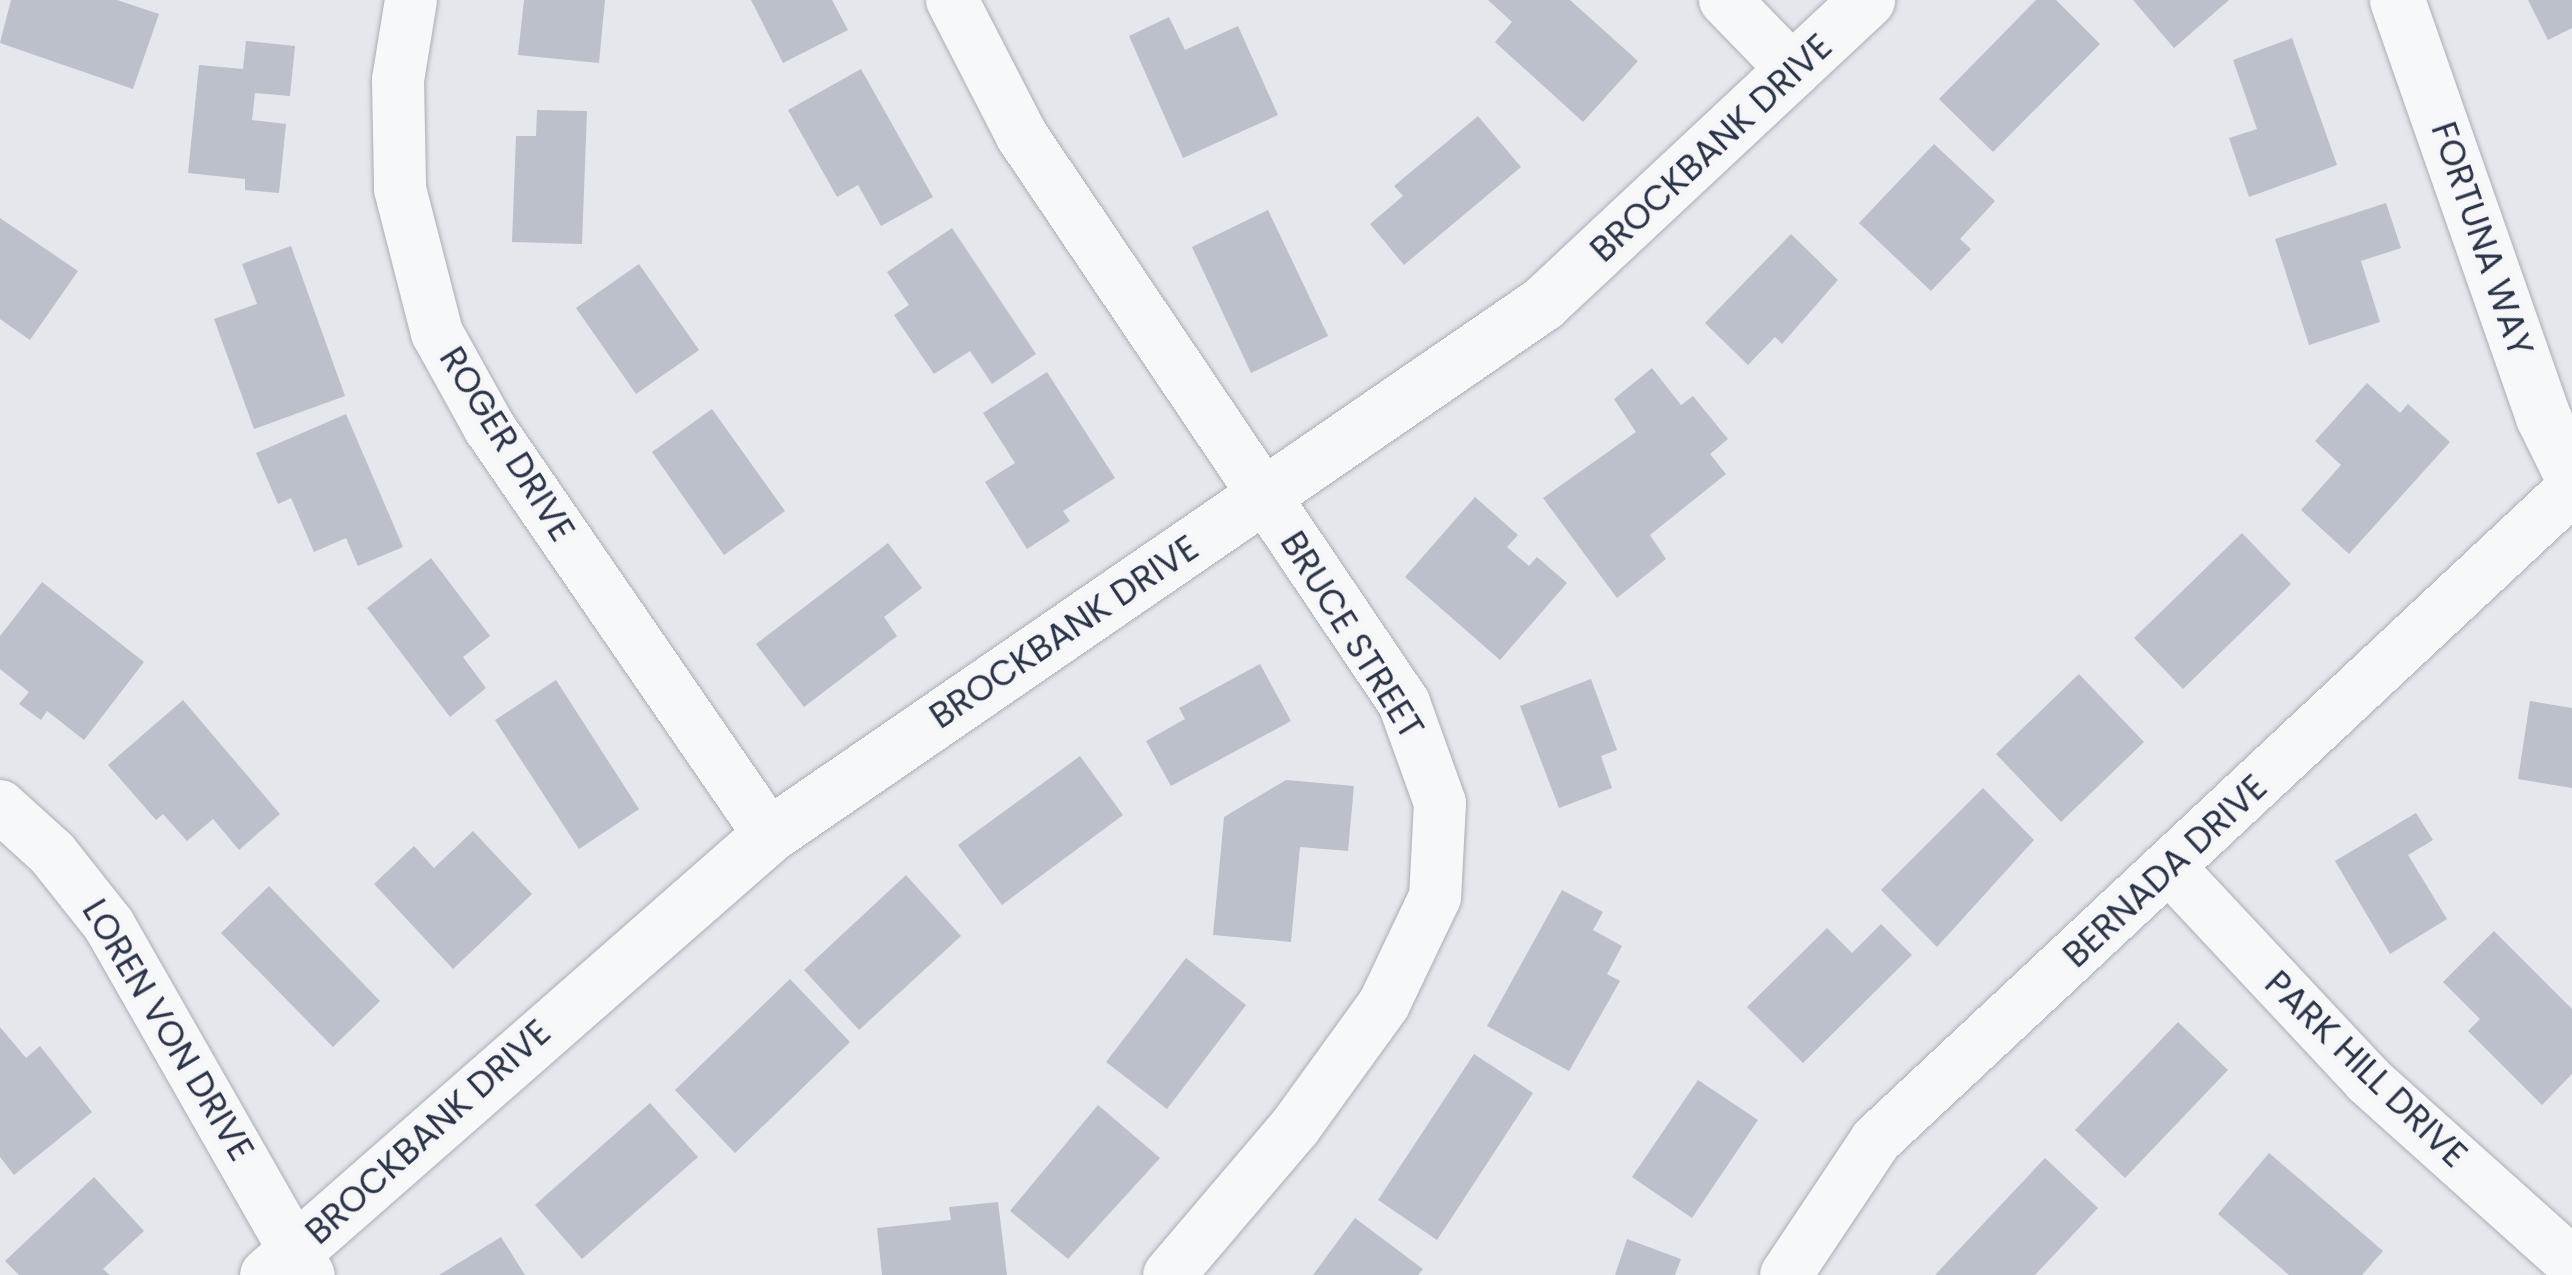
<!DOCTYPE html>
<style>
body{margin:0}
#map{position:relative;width:2572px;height:1275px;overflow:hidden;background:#e4e7ec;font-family:Poppins,sans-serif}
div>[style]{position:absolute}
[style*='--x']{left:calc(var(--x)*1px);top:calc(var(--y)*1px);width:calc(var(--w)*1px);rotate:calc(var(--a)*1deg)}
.building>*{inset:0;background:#bbc0ca}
.roads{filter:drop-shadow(0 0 2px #a9aeb7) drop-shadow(0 0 2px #a9aeb7)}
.minor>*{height:52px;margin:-26px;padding:0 26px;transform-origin:26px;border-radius:26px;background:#f7f8fa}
.tertiary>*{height:55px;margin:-27.5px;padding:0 27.5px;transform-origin:27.5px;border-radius:27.5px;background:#f7f8fa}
span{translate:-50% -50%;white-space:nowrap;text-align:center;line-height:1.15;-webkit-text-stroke:8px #f4f6f9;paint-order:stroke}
.street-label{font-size:35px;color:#2b3445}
</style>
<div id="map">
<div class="building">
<i style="clip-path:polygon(11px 0,117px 0,159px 14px,133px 89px,0 43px)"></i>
<i style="clip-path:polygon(524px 0,605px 0,599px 63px,518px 55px)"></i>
<i style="clip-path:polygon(751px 0,832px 0,848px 30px,783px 63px)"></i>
<i style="clip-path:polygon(1488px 0,1570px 0,1638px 61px,1583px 122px,1495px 42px,1512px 22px)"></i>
<i style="clip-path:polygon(2036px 0,2056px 0,2100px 44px,1993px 152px,1939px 99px)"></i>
<i style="clip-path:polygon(2133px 0,2229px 0,2174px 48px)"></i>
<i style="clip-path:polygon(2528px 0,2572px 0,2572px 28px,2548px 40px)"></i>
<i style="clip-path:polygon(1169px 17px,1185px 50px,1238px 26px,1278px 115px,1183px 158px,1129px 36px)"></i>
<i style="clip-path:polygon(2292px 38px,2337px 165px,2249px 197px,2229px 138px,2257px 129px,2233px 60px)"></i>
<i style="clip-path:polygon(246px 41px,295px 46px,290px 96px,255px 93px,252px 120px,286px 124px,279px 193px,245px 190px,245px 179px,188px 173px,199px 65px,243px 69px)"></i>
<i style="clip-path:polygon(861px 69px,933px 197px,881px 226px,858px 185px,837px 197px,788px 110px)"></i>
<i style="clip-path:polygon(537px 110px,587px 111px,582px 244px,512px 242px,516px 136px,536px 136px)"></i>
<i style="clip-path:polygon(1478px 116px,1521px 167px,1404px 265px,1370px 224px,1403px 196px,1394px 186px)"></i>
<i style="clip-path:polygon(1934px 144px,1995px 201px,1960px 239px,1971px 249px,1931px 291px,1859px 223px)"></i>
<i style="clip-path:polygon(2386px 203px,2401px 248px,2361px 261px,2380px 322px,2309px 345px,2275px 239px)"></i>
<i style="clip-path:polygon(1268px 210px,1328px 336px,1251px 373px,1192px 247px)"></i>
<i style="clip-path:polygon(0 218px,78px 271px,30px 340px,0 319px)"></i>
<i style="clip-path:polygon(952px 228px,1036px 354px,992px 384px,970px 351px,934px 374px,894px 315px,909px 305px,887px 272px)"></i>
<i style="clip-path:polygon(1791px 234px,1838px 280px,1782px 344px,1775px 337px,1748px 365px,1705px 323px)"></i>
<i style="clip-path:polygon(291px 246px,345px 396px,254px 429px,214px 319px,257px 304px,242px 264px)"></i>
<i style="clip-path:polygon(639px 264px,699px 350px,636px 394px,576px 308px)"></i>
<i style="clip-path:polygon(1652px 368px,1681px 405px,1693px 396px,1728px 439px,1710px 454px,1726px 474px,1650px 535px,1666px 559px,1617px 598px,1543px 498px,1636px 432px,1614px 399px)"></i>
<i style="clip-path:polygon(1047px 372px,1115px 478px,1063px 511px,1070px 521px,1027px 549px,985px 482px,1015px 463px,983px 413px)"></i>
<i style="clip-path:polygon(2367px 383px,2400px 413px,2408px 404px,2450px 442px,2349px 554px,2301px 510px,2341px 465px,2315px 441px)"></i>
<i style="clip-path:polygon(712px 409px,785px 511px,724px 555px,652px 452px)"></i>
<i style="clip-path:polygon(346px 414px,403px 547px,358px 566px,346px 538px,314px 552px,291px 498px,278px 504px,256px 453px)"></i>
<i style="clip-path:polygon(1475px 497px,1518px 535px,1507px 547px,1529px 566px,1537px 557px,1567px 583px,1500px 660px,1405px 577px)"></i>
<i style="clip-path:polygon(2242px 533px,2291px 584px,2183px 689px,2134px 638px)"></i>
<i style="clip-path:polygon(888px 543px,922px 588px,884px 617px,897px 636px,804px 707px,756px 644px)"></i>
<i style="clip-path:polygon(431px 558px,490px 636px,463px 657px,486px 688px,450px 717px,367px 608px)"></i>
<i style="clip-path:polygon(42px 582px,144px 662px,84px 740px,47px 711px,41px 720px,19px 704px,29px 692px,0 669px,0 636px)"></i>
<i style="clip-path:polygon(1260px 664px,1291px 721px,1171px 786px,1146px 741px,1185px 719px,1179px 708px)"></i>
<i style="clip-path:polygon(2079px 674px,2144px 742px,2061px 822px,1996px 754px)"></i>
<i style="clip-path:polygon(1591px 679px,1617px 750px,1601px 756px,1612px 788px,1559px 808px,1520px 706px)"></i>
<i style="clip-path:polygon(556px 680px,639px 809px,579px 849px,495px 720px)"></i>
<i style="clip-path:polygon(183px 700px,280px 814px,239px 850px,213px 819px,187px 841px,163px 814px,156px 820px,108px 765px)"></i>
<i style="clip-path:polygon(2530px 701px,2572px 708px,2572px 788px,2518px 779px)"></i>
<i style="clip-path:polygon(1080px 756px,1123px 815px,1002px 905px,958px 845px)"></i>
<i style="clip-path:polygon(1286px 780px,1354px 786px,1348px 851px,1300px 847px,1291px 942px,1213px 935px,1224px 817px)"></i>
<i style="clip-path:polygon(1983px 788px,2034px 840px,1937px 947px,1881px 890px)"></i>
<i style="clip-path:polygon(2416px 813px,2433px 840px,2408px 855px,2447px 919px,2390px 954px,2335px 861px)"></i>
<i style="clip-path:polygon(473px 831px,532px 894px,453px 969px,374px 884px,414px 846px,434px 868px)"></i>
<i style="clip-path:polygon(906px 875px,961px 936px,859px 1030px,804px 970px)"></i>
<i style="clip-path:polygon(269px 886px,380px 1001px,333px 1047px,221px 933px)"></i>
<i style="clip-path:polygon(1562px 890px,1603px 912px,1593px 930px,1622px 946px,1607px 974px,1620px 981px,1569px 1071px,1487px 1026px)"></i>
<i style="clip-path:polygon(1881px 924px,1912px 955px,1803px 1063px,1747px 1007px,1827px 928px,1852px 953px)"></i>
<i style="clip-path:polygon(2494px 931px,2572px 1009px,2572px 1074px,2542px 1105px,2468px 1031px,2480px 1019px,2443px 982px)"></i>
<i style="clip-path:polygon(1186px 958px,1246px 1005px,1167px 1109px,1106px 1062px)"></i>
<i style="clip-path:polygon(790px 979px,850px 1042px,735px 1153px,675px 1090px)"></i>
<i style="clip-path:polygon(2178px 1022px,2228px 1070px,2125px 1178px,2075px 1130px)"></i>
<i style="clip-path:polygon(0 1027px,26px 1058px,40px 1046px,92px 1112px,14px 1175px,0 1157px)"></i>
<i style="clip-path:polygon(1474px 1054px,1533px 1093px,1437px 1240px,1378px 1200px)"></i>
<i style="clip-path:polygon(1698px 1080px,1758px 1120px,1692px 1218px,1632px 1177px)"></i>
<i style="clip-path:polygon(650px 1103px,698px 1157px,582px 1259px,535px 1205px)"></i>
<i style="clip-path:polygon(1098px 1105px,1160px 1158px,1068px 1259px,1010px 1211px)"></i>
<i style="clip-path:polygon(2269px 1153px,2383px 1251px,2362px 1275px,2289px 1275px,2218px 1214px)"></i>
<i style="clip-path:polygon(2045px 1158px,2098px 1208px,2035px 1275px,1935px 1275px)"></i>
<i style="clip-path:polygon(94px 1177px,144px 1231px,103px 1269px,110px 1275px,19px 1275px,5px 1261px)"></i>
<i style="clip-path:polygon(998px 1202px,1007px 1275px,882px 1275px,877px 1228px,951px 1220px,949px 1207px)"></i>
<i style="clip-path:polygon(1355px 1218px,1423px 1269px,1418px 1275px,1313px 1275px)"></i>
<i style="clip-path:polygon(501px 1237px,525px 1275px,439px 1275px)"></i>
<i style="clip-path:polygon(1627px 1239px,1681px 1259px,1675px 1275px,1615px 1275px)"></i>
</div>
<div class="roads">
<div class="minor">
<i style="--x:411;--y:0;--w:81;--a:99.2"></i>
<i style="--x:398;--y:80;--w:109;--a:88.9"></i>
<i style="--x:400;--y:189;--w:149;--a:75.6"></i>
<i style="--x:437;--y:333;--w:107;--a:61"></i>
<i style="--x:489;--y:427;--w:495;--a:55.5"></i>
<i style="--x:952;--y:0;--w:153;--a:62.8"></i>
<i style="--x:1022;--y:136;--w:684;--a:56.03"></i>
<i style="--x:1404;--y:703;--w:106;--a:70.2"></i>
<i style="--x:1440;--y:803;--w:94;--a:93"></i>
<i style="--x:1435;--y:897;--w:119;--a:115.5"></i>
<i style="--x:1384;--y:1004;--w:152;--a:125.9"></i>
<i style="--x:1295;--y:1127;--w:194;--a:130.4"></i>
<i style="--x:1725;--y:0;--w:99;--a:45.8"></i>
<i style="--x:0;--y:806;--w:70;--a:42.1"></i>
<i style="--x:52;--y:853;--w:92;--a:51.6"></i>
<i style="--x:109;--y:925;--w:403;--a:60.3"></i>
<i style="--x:2169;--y:867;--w:291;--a:46.9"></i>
<i style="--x:2368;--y:1080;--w:274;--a:41.9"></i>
<i style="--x:1786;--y:1275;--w:162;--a:-56.3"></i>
<i style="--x:1876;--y:1140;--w:953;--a:-43.09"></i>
</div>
<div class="tertiary">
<i style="--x:2397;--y:0;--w:442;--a:70.7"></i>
<i style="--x:2543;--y:417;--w:66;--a:63.8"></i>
<i style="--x:267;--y:1275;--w:668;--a:-41.23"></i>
<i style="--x:769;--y:835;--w:939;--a:-34.5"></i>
<i style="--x:1543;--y:303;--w:444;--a:-43.1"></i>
</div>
</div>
<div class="street-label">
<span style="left:1711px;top:148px;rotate:-43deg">BROCKBANK DRIVE</span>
<span style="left:2482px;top:239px;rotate:71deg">FORTUNA WAY</span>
<span style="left:507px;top:444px;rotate:58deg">ROGER DRIVE</span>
<span style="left:1064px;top:632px;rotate:-34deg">BROCKBANK DRIVE</span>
<span style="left:1352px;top:635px;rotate:58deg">BRUCE STREET</span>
<span style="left:2165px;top:871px;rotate:-43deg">BERNADA DRIVE</span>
<span style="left:168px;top:1030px;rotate:59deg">LOREN VON DRIVE</span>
<span style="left:2366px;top:1069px;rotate:44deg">PARK HILL DRIVE</span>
<span style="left:428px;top:1132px;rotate:-42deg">BROCKBANK DRIVE</span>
</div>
</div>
